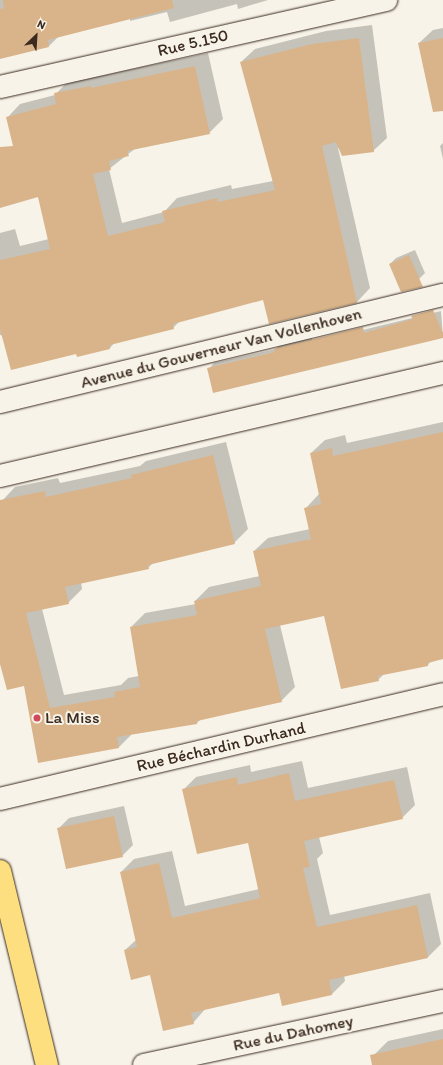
<!DOCTYPE html>
<meta charset="utf-8">
<style>
body{margin:0}
#map{position:relative;width:443px;height:1065px;overflow:hidden;background:#f7f3e8;font-family:Itim,sans-serif}
div>[style]{position:absolute}
[style*='--x']{left:calc(var(--x)*1px);top:calc(var(--y)*1px);width:calc(var(--w)*1px);rotate:calc(var(--a)*1deg)}
.shadow>*{inset:0;background:#0003}
.building>*{inset:0;background:#d9b48b}
.roads{filter:drop-shadow(0 0 1px #3b2a1e) drop-shadow(0 0 1px #3b2a1e)}
.street>*{height:22px;margin:-11px;padding:0 11px;transform-origin:11px;border-radius:11px;background:#f7f3e8}
.secondary>*{height:22px;margin:-11px;padding:0 11px;transform-origin:11px;border-radius:11px;background:#f7f3e8}
.primary>*{height:22px;margin:-11px;padding:0 11px;transform-origin:11px;border-radius:11px;background:#fedf80}
.dots>*{width:11px;height:11px;translate:-50% -50%;box-sizing:border-box;border:2px solid #f7f3e8;border-radius:50%}
span{translate:-50% -50%;white-space:nowrap;text-align:center;line-height:1.15;-webkit-text-stroke:4px #f7f3e8;paint-order:stroke}
.street-label{font-size:17px;color:#3b2a1e}
.poi-label{font-size:17px;color:#3b2a1e}
.left{translate:0 -50%;text-align:left}
.north{position:absolute;left:16px;top:16px;width:40px;height:40px;-webkit-text-stroke:3px #f7f3e8;paint-order:stroke;rotate:25deg;font-size:11px;font-weight:700;line-height:16px;text-align:center;color:#3b2a1e}
.north::after{content:'';display:block;margin:auto;width:14px;height:18px;background:#3b2a1e;clip-path:polygon(50% 0,100% 100%,50% 72%,0 100%)}
</style>
<div id="map">
<div class="shadow">
<i style="clip-path:polygon(0 0,268px 0,238px 9px,237px 4px,170px 22px,167px 12px,130px 21px,130px 18px,59px 36px,49px 46px,0 58px)"></i>
<i style="clip-path:polygon(372px 25px,387px 138px,373px 151px,338px 148px,370px 288px,357px 302px,264px 299px,181px 320px,173px 328px,115px 342px,110px 348px,77px 353px,0 335px,0 233px,15px 229px,20px 246px,49px 239px,38px 196px,0 207px,0 161px,17px 157px,7px 118px,20px 104px,55px 95px,69px 80px,105px 75px,208px 53px,223px 119px,209px 133px,136px 148px,109px 169px,122px 223px,164px 212px,177px 198px,231px 185px,232px 189px,273px 181px,241px 62px,255px 49px,326px 31px)"></i>
<i style="clip-path:polygon(443px 28px,443px 112px,419px 43px,433px 30px)"></i>
<i style="clip-path:polygon(443px 143px,443px 159px,440px 146px)"></i>
<i style="clip-path:polygon(415px 250px,425px 273px,419px 279px,390px 264px,396px 258px)"></i>
<i style="clip-path:polygon(441px 311px,443px 337px,209px 369px,214px 363px,276px 349px,281px 343px,311px 336px,313px 342px)"></i>
<i style="clip-path:polygon(443px 422px,443px 658px,431px 661px,428px 665px,384px 674px,378px 680px,325px 615px,280px 625px,295px 687px,281px 701px,201px 719px,197px 723px,132px 734px,119px 747px,39px 762px,25px 684px,0 661px,0 503px,15px 487px,58px 478px,60px 483px,140px 466px,146px 461px,226px 442px,248px 529px,234px 543px,154px 562px,148px 568px,81px 582px,82px 589px,68px 603px,42px 609px,64px 695px,121px 685px,128px 678px,139px 676px,131px 627px,145px 613px,196px 604px,195px 601px,209px 587px,260px 576px,254px 551px,268px 538px,310px 529px,306px 508px,319px 494px,311px 453px,325px 440px,345px 435px,347px 443px)"></i>
<i style="clip-path:polygon(302px 761px,308px 788px,407px 767px,415px 805px,402px 818px,319px 837px,323px 853px,317px 859px,330px 915px,430px 893px,441px 944px,428px 957px,344px 975px,345px 981px,332px 994px,280px 992px,206px 1008px,193px 1023px,151px 974px,125px 950px,136px 940px,121px 872px,134px 859px,172px 851px,185px 906px,259px 889px,249px 842px,183px 790px,196px 777px,250px 765px,251px 772px)"></i>
<i style="clip-path:polygon(124px 806px,133px 845px,122px 856px,58px 829px,69px 818px)"></i>
<i style="clip-path:polygon(443px 1029px,443px 1065px,376px 1065px,374px 1055px,388px 1041px)"></i>
</div>
<div class="building">
<i style="clip-path:polygon(3px 0,172px 0,174px 8px,48px 40px,49px 47px,0 59px,0 9px,4px 8px)"></i>
<i style="clip-path:polygon(359px 38px,374px 152px,342px 156px,336px 142px,322px 146px,357px 303px,269px 324px,263px 300px,173px 324px,174px 329px,110px 345px,110px 349px,77px 357px,76px 354px,11px 370px,0 329px,0 260px,50px 249px,38px 197px,0 208px,0 147px,13px 146px,6px 117px,56px 104px,54px 93px,91px 86px,91px 88px,195px 66px,210px 134px,127px 151px,129px 156px,109px 161px,111px 170px,93px 174px,108px 236px,165px 222px,162px 211px,217px 198px,218px 202px,275px 190px,240px 62px,312px 44px)"></i>
<i style="clip-path:polygon(443px 38px,443px 111px,433px 112px,418px 43px)"></i>
<i style="clip-path:polygon(409px 255px,423px 287px,401px 292px,389px 264px)"></i>
<i style="clip-path:polygon(433px 310px,443px 333px,443px 338px,213px 393px,207px 368px,275px 352px,274px 349px,363px 327px,364px 333px,413px 319px,411px 316px)"></i>
<i style="clip-path:polygon(443px 432px,443px 659px,428px 663px,428px 666px,378px 676px,379px 681px,341px 689px,324px 616px,265px 629px,282px 702px,197px 721px,197px 724px,117px 737px,119px 748px,38px 763px,24px 686px,7px 690px,0 664px,0 500px,45px 491px,46px 497px,132px 478px,131px 475px,213px 455px,235px 544px,148px 565px,149px 569px,65px 587px,69px 604px,26px 613px,50px 708px,115px 697px,114px 692px,140px 687px,130px 627px,197px 615px,194px 601px,261px 586px,253px 551px,311px 539px,304px 508px,321px 504px,310px 453px,332px 448px,333px 456px)"></i>
<i style="clip-path:polygon(289px 773px,295px 801px,394px 780px,403px 819px,304px 841px,310px 867px,303px 868px,317px 927px,417px 905px,428px 958px,329px 980px,332px 995px,282px 1006px,279px 993px,191px 1013px,194px 1024px,163px 1031px,150px 975px,131px 980px,124px 950px,137px 947px,120px 872px,159px 863px,172px 918px,260px 898px,248px 843px,197px 854px,182px 789px,237px 777px,238px 785px)"></i>
<i style="clip-path:polygon(114px 816px,123px 857px,66px 869px,57px 828px)"></i>
<i style="clip-path:polygon(443px 1039px,443px 1065px,372px 1065px,370px 1055px)"></i>
</div>
<div class="roads">
<div class="street">
<i style="--x:0;--y:87;--w:396;--a:-12.7"></i>
<i style="--x:0;--y:799;--w:455;--a:-13.3"></i>
<i style="--x:144;--y:1065;--w:306;--a:-12.1"></i>
</div>
<div class="secondary">
<i style="--x:0;--y:402;--w:456;--a:-13.6"></i>
<i style="--x:0;--y:476;--w:455;--a:-13.1"></i>
</div>
<div class="primary">
<i style="--x:0;--y:871;--w:200;--a:76.4"></i>
</div>
</div>
<div class="dots">
<i style="left:37px;top:718px;background:#d1495b"></i>
</div>
<div class="street-label">
<span style="left:193px;top:43px;rotate:-13deg">Rue 5.150</span>
<span style="left:221px;top:348px;rotate:-14deg">Avenue du Gouverneur Van Vollenhoven</span>
<span style="left:221px;top:747px;rotate:-13deg">Rue Béchardin Durhand</span>
<span style="left:293px;top:1033px;rotate:-12deg">Rue du Dahomey</span>
</div>
<div class="poi-label">
<span class="left" style="left:45px;top:718px">La Miss</span>
</div>
<div class="north">N</div>
</div>
